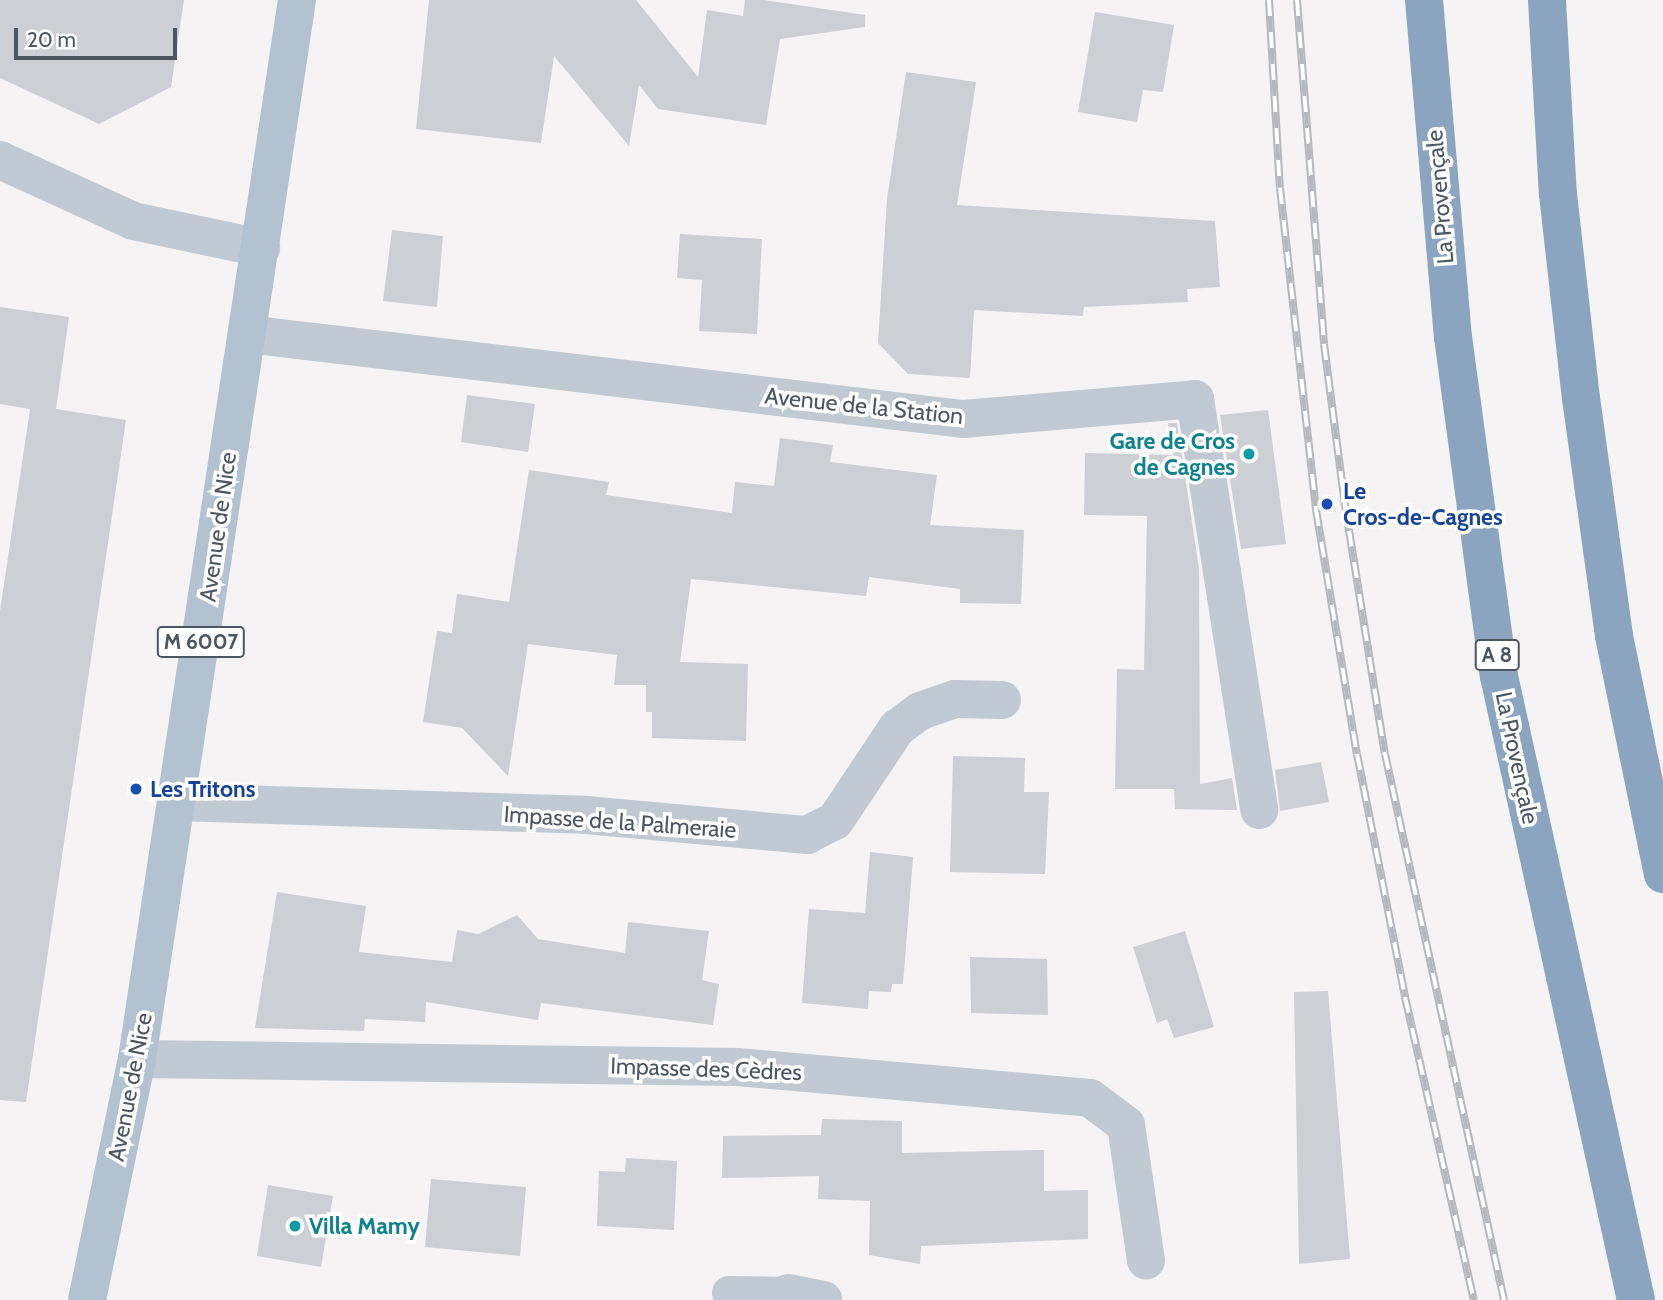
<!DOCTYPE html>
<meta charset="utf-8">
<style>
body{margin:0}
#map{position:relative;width:1663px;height:1300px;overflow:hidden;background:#f5f3f3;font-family:Cabin,sans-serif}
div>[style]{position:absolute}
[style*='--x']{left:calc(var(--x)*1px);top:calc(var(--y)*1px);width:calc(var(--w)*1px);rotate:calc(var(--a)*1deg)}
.building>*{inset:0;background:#cdcfd5}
.lane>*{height:33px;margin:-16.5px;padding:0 16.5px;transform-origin:16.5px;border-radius:16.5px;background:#c1cad2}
.street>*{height:38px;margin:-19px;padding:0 19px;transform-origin:19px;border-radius:19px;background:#c1cad2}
.primary>*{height:38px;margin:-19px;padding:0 19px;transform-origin:19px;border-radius:19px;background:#b3c2d1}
.highway>*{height:38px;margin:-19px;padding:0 19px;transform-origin:19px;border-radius:19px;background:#8ba5c1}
.rail>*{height:8px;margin-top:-4px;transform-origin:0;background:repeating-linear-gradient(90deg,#fff 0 16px,#b5b8bd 0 32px);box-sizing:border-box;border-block:2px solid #b5b8bd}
.dots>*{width:19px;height:19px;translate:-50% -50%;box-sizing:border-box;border:4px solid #fff;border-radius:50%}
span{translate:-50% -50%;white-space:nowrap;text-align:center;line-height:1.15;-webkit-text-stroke:7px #fff;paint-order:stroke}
.shield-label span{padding:2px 5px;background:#fff;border:2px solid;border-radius:5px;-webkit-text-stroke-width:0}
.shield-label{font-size:21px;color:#4a5661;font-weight:700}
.street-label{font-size:23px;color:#4a5661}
.culture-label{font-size:23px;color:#0d838f;font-weight:700}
.right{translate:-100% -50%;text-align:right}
.left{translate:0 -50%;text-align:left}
.transit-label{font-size:23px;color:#164399;font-weight:700}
.scale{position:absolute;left:14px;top:28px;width:163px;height:32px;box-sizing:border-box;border:4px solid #4a5661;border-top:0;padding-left:9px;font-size:21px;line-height:24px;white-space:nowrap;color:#4a5661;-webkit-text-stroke:5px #fff;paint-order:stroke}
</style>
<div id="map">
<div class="building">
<i style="clip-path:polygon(0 0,184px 0,171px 87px,99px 124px,0 78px)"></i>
<i style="clip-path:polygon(429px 0,636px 0,698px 77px,707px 10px,743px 16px,745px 0,764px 0,865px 15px,865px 27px,780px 39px,766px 125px,658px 109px,639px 85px,629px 146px,554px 56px,541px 143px,416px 129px)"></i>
<i style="clip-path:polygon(1095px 12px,1174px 25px,1163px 92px,1143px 90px,1137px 122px,1078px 112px)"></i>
<i style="clip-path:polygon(906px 72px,976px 82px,957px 205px,1215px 221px,1220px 287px,1187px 289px,1188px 302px,1084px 307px,1083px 316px,974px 310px,970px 378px,908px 374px,878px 343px,887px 199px)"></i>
<i style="clip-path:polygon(392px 230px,443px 236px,437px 307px,383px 301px)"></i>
<i style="clip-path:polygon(680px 234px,762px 239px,757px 334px,699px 331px,702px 280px,677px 278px)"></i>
<i style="clip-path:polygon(0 307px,69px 317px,56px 409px,126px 420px,26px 1102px,0 1100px,0 611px,30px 409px,0 404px)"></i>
<i style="clip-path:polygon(467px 395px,535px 404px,528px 452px,461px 442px)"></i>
<i style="clip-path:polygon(1268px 410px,1286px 544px,1241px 549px,1220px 415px)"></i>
<i style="clip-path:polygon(1168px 423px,1177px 423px,1199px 569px,1200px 784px,1232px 778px,1237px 810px,1175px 809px,1174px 789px,1115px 789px,1117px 669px,1144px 670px,1147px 516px,1084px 515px,1085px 453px,1173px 455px)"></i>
<i style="clip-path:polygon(780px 438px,833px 445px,830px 462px,937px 475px,930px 525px,1024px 530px,1021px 604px,960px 603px,960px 589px,869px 577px,866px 596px,691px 579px,680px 662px,748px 664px,746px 741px,652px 738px,652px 712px,646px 712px,646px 685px,614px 685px,617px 655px,528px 644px,508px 776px,462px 728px,423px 722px,437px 631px,452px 633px,457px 594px,509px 602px,529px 470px,609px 482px,606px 495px,732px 513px,735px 482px,774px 486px)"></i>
<i style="clip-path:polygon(953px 756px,1025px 758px,1024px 792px,1049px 792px,1045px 874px,950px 872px)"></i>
<i style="clip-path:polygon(1321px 762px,1329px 802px,1280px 811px,1275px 770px)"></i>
<i style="clip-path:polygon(870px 852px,913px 857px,903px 984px,892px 984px,891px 992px,869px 991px,868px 1009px,802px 1003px,809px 909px,865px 913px)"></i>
<i style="clip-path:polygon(277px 892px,366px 906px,359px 952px,452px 962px,457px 930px,478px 934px,517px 915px,538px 939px,625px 953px,628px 922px,709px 931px,702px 980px,719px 984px,713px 1025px,541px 1003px,538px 1020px,426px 1002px,425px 1022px,365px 1019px,364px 1031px,255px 1028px)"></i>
<i style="clip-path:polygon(1185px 931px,1214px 1027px,1174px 1038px,1167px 1019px,1157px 1023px,1133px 947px)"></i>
<i style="clip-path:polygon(970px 957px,1047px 959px,1048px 1015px,971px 1013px)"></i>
<i style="clip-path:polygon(1328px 991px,1350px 1259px,1299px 1264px,1294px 992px)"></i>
<i style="clip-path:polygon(822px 1119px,902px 1121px,902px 1153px,1044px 1150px,1044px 1191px,1088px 1190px,1088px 1239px,921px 1246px,920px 1264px,869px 1255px,870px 1201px,818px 1199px,819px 1176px,722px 1178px,723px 1136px,821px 1135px)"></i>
<i style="clip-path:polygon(626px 1158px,677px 1161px,674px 1230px,597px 1226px,599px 1171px,625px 1172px)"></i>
<i style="clip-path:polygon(431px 1179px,526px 1187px,520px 1256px,425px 1247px)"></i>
<i style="clip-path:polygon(268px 1185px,333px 1196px,321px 1267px,257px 1256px)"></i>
</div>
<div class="lane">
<i style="--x:728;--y:1292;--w:60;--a:1"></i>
</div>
<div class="street">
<i style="--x:0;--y:160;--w:146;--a:24.6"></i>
<i style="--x:133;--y:221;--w:131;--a:11.9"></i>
<i style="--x:247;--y:334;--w:721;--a:6.77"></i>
<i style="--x:963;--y:419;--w:233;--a:-4.9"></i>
<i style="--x:1195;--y:399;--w:416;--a:81.1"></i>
<i style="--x:177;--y:802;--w:409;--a:1.8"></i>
<i style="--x:586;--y:815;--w:222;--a:5.2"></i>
<i style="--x:807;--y:835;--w:31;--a:-27"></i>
<i style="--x:835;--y:821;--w:112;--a:-56.3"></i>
<i style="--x:897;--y:728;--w:29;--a:-36"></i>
<i style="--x:920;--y:711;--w:37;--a:-19"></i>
<i style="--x:955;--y:699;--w:47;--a:1.2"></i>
<i style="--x:137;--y:1059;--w:600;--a:0.76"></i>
<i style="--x:737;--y:1067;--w:354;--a:5"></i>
<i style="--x:1090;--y:1098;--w:45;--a:36.9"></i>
<i style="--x:1126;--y:1125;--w:137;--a:81.6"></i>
<i style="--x:788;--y:1293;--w:36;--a:11"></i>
</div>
<div class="primary">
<i style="--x:87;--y:1300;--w:246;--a:-78.3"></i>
<i style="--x:137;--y:1059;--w:1071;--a:-81.41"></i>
</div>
<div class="highway">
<i style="--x:1424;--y:0;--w:338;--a:85.1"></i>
<i style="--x:1453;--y:337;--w:342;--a:82.3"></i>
<i style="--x:1499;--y:676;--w:639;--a:77.62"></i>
<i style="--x:1547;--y:0;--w:194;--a:86.8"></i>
<i style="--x:1558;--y:194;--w:205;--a:83.6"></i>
<i style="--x:1581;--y:398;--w:240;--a:82.1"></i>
<i style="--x:1614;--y:636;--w:243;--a:78.4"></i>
</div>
<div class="rail">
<i style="--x:1269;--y:0;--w:188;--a:86.7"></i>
<i style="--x:1280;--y:188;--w:324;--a:83.6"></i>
<i style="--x:1316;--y:510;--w:247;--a:80.5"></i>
<i style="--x:1357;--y:754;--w:248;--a:78.8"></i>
<i style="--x:1405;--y:997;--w:311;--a:77.2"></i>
<i style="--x:1297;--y:0;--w:345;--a:85.5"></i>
<i style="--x:1324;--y:344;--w:156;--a:82.6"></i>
<i style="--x:1344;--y:499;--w:258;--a:80.9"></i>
<i style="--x:1385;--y:754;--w:559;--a:77.7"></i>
</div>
<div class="dots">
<i style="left:1249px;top:454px;background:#0f9aa8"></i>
<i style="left:1327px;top:504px;background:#1a4fb4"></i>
<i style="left:136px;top:789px;background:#1a4fb4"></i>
<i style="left:295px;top:1226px;background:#0f9aa8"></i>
</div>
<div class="shield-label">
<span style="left:201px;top:642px">M 6007</span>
<span style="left:1497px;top:655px">A 8</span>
</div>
<div class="street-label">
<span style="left:1440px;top:197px;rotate:-95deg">La Provençale</span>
<span style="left:864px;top:406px;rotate:6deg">Avenue de la Station</span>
<span style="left:218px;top:527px;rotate:-82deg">Avenue de Nice</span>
<span style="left:1517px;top:758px;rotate:78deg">La Provençale</span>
<span style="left:620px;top:822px;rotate:4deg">Impasse de la Palmeraie</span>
<span style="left:706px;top:1069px;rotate:2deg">Impasse des Cèdres</span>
<span style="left:130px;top:1087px;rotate:-79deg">Avenue de Nice</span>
</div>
<div class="culture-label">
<span class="right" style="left:1235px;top:454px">Gare de Cros<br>de Cagnes</span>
<span class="left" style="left:309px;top:1226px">Villa Mamy</span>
</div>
<div class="transit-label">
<span class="left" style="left:1343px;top:504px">Le<br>Cros-de-Cagnes</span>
<span class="left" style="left:150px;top:789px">Les Tritons</span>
</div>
<div class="scale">20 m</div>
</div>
